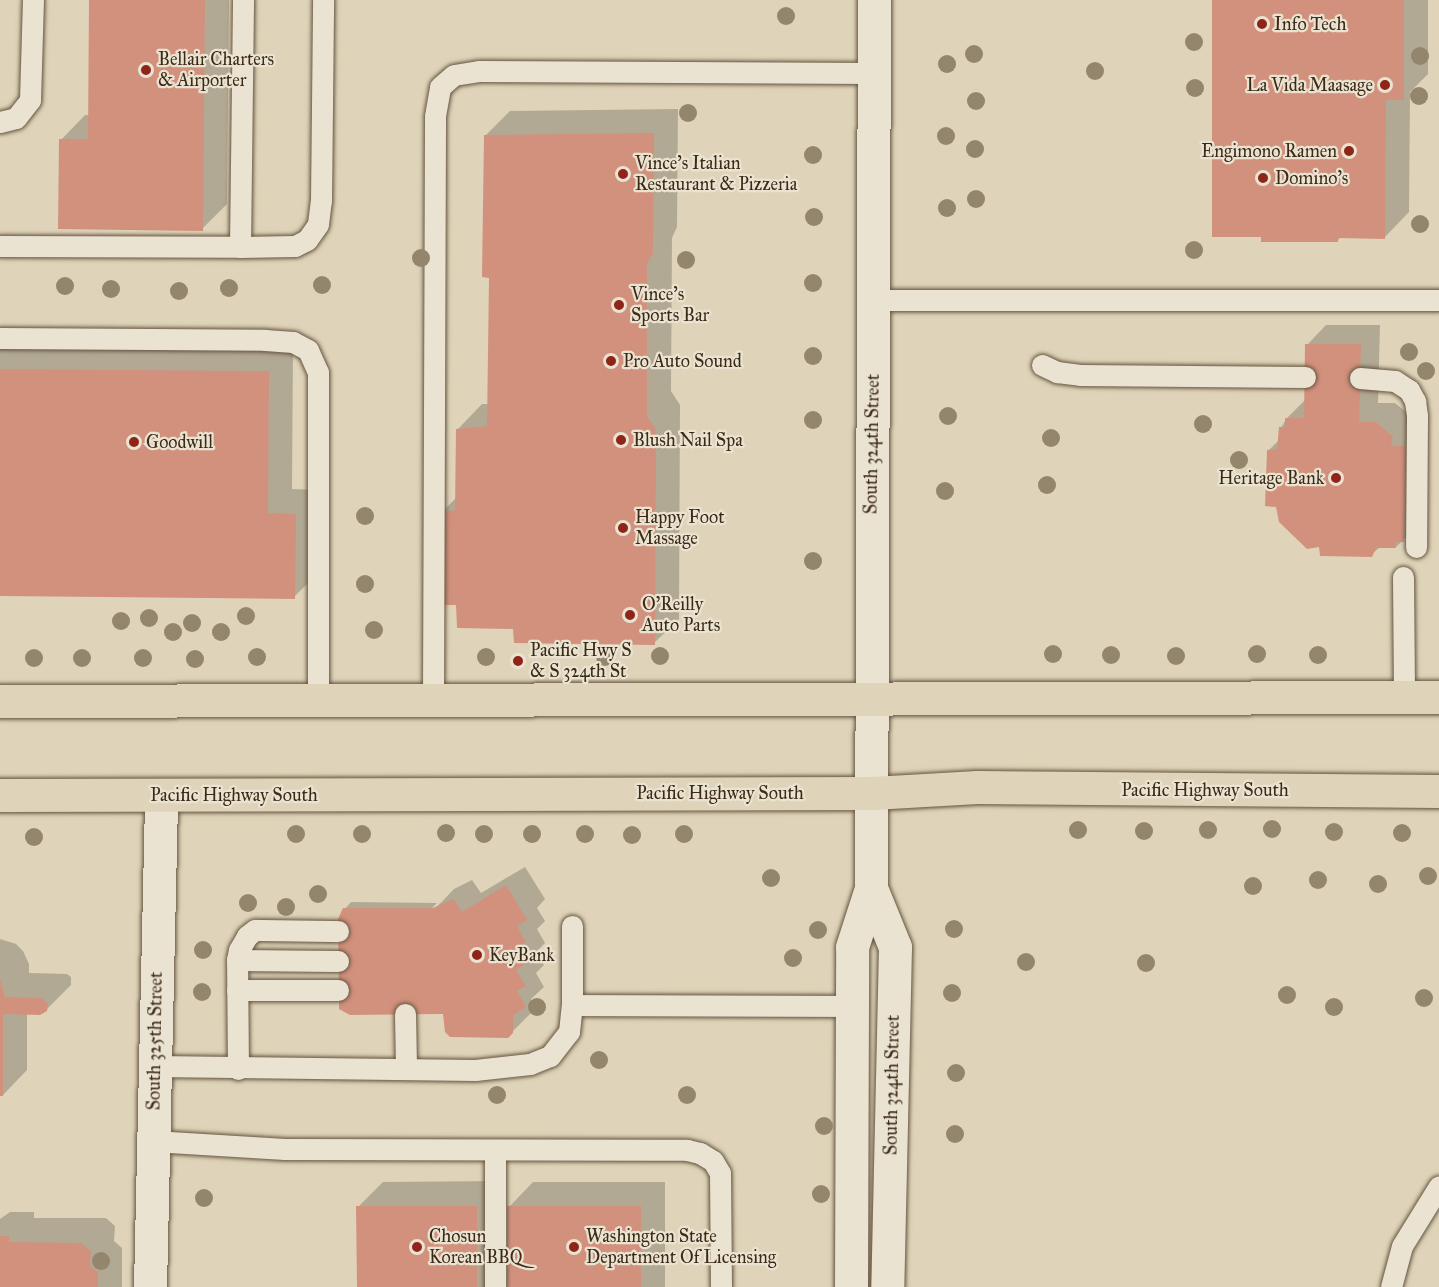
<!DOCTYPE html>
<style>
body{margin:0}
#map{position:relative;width:1439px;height:1287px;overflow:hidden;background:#dfd4b9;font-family:"IM FELL Great Primer",serif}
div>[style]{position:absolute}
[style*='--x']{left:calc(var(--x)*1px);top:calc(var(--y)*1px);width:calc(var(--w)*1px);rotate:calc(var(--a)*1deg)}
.shadow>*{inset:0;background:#0003}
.building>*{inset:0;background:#d2917d}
.roads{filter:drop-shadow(0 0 2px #65543f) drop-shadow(0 0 2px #65543f)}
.lane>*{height:21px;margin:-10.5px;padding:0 10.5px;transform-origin:10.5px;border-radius:10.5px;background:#eae3d2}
.street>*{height:33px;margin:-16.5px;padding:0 16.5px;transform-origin:16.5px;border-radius:16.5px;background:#eae3d2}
.secondary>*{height:33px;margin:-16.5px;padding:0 16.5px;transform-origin:16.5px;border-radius:16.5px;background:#eae3d2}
.primary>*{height:33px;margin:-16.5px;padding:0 16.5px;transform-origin:16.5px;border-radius:16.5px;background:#dfd4b9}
.trees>*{width:18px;height:18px;margin:-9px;border-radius:50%;background:#93866d}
.dots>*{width:16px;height:16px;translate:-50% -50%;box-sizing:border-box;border:3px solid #eae3d2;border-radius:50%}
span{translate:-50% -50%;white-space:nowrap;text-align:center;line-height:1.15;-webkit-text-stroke:4.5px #eae3d2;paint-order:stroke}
.poi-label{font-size:18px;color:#3c2a16}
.left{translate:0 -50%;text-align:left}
.right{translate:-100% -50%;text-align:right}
.street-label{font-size:18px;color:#3c2a16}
</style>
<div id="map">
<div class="shadow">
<i style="clip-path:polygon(91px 0,229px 0,227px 204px,202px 229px,61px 140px,85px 115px,90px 115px)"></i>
<i style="clip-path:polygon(1213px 0,1428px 0,1428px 74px,1410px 92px,1409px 212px,1385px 237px,1341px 237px,1337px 241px)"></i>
<i style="clip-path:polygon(678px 109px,677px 227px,672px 238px,671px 391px,680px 405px,679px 619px,654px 643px,514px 628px,458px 604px,441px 513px,456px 498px,458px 429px,482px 404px,489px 404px,491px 277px,485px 136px,510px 111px)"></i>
<i style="clip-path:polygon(1326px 325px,1380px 325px,1378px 403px,1395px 403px,1412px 417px,1422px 522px,1396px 547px,1380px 547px,1371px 555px,1320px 545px,1269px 450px,1279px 440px,1281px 428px,1286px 419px,1306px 399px,1307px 345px)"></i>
<i style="clip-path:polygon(0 346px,293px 347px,292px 489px,320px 490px,319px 572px,294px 597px,0 594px)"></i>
<i style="clip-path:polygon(525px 867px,545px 899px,537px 908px,545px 921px,537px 929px,545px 943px,536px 952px,544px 965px,536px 973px,544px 987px,531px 999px,531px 1013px,508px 1036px,444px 1012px,345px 909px,351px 902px,437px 903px,427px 913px,429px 915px,454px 889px,472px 880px,481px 893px)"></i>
<i style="clip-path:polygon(0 939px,16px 944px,23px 951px,29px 964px,29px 973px,67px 974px,71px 977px,71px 985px,46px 1010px,27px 1013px,27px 1070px,3px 1095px,0 1095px)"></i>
<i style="clip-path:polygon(501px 1181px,501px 1287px,358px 1287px,358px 1207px,383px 1182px)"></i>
<i style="clip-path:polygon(533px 1182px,665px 1182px,665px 1287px,509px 1287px,509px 1207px)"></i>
<i style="clip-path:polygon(10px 1212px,34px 1212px,34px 1218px,106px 1218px,115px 1226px,114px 1241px,122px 1248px,122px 1287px,0 1287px,0 1219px)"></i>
</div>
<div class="building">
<i style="clip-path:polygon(89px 0,205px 0,203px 231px,58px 229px,59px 139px,88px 139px)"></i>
<i style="clip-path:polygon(1212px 0,1404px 0,1404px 100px,1386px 100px,1385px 239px,1338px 238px,1338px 242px,1261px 242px,1261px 237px,1212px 237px)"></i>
<i style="clip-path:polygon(654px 133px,653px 253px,647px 264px,647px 416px,656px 430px,655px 645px,514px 643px,513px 629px,457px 628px,456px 605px,441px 605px,440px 513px,455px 510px,456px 429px,487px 426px,489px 278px,482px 277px,484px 135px)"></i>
<i style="clip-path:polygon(1305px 344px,1361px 344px,1359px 422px,1376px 422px,1393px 437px,1391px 446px,1406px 446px,1404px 542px,1395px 542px,1396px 548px,1376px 548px,1372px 557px,1320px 556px,1319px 547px,1307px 549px,1279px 522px,1276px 507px,1265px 506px,1267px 450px,1277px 449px,1279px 427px,1285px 427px,1285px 418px,1304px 418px)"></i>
<i style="clip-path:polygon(0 369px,269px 371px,268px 513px,296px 514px,295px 599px,0 596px)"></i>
<i style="clip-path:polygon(506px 885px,527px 920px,517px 926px,526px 942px,517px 947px,526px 964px,516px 970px,526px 986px,517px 991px,526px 1007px,513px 1015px,513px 1033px,508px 1038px,450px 1037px,445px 1032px,443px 1014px,350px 1015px,339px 1009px,338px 919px,343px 908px,433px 908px,453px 899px,462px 912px)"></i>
<i style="clip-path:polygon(0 979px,5px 997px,42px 998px,48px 1004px,47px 1011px,40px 1015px,3px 1014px,3px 1096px,0 1096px)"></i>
<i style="clip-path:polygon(356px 1206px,477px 1206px,477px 1287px,357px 1287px)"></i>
<i style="clip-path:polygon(507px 1206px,641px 1206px,641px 1287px,507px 1287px)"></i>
<i style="clip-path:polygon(0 1236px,9px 1236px,9px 1242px,81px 1243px,91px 1251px,90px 1266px,98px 1272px,98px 1287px,0 1287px)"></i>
</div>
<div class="roads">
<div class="lane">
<i style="--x:0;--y:122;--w:16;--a:-14"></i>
<i style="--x:16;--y:118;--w:23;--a:-52"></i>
<i style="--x:30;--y:100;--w:100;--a:-88.3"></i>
<i style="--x:0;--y:246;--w:240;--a:0.2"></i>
<i style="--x:240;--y:247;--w:55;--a:-1"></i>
<i style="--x:295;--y:246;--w:13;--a:-27"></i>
<i style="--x:307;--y:240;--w:19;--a:-55"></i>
<i style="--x:318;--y:224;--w:23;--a:-83"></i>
<i style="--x:321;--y:201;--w:201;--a:-89.4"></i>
<i style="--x:240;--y:247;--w:247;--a:-89.3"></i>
<i style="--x:873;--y:300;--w:566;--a:0"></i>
<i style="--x:0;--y:338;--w:265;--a:0.4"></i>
<i style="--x:265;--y:340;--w:28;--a:4"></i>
<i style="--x:293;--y:342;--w:17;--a:28"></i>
<i style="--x:308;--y:350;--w:24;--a:66"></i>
<i style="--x:318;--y:372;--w:326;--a:90"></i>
<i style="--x:1042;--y:365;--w:17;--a:25"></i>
<i style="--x:1057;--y:372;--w:23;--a:7"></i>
<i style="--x:1080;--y:375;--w:225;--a:0.5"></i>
<i style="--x:1360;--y:378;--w:35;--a:5"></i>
<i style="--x:1395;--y:381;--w:17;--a:33"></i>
<i style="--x:1409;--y:390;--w:13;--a:61"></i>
<i style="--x:1415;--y:401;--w:15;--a:82"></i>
<i style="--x:1417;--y:416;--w:131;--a:90.4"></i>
<i style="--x:1403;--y:577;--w:120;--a:89.5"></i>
<i style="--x:433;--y:698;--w:582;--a:-89.8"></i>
<i style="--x:435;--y:116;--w:29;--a:-80"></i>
<i style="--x:440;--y:87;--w:18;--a:-41"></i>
<i style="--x:454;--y:75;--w:26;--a:-9"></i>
<i style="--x:480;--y:71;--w:394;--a:0.3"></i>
<i style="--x:237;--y:960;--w:101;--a:0.6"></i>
<i style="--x:237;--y:990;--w:101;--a:0"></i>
<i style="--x:572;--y:1005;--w:280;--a:0.2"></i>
<i style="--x:405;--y:1014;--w:54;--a:88.9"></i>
<i style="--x:154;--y:1066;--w:321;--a:0.7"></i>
<i style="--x:475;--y:1070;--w:55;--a:-6.2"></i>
<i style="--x:530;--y:1064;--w:22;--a:-22"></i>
<i style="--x:550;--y:1056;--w:31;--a:-52"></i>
<i style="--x:569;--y:1032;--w:27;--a:-84"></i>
<i style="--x:572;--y:1005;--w:79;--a:-90"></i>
<i style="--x:238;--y:1069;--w:109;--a:-90.5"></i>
<i style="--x:237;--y:960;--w:10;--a:-79"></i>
<i style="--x:239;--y:950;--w:16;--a:-60"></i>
<i style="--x:247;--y:936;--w:10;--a:-37"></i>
<i style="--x:255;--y:930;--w:83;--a:0.7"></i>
<i style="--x:153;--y:1141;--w:132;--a:3.5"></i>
<i style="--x:285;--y:1149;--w:402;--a:0.1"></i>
<i style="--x:687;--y:1150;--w:13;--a:13"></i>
<i style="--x:700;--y:1153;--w:15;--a:32"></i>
<i style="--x:713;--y:1161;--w:14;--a:60"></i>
<i style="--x:720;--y:1173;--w:114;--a:89.5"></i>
<i style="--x:495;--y:1287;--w:137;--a:-90"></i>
<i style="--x:1391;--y:1287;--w:42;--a:-75"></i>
<i style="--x:1402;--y:1246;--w:70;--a:-58.3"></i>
</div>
<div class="street">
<i style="--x:150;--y:1287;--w:492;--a:-88.7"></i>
</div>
<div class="secondary">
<i style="--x:871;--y:888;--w:64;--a:67.9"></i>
<i style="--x:895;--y:947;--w:340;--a:91.3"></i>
<i style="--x:851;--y:1287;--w:340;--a:-89.8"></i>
<i style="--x:852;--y:947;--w:62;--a:-72.1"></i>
<i style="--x:871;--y:888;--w:888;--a:-89.81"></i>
</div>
<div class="primary">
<i style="--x:0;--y:701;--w:1439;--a:-0.16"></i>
<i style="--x:0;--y:795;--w:872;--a:-0.13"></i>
<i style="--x:872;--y:793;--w:105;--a:-3.3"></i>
<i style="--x:977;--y:787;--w:462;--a:0.5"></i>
</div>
</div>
<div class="trees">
<i style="left:786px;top:16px"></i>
<i style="left:1194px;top:42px"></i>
<i style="left:974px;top:54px"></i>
<i style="left:1420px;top:56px"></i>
<i style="left:947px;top:64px"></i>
<i style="left:1095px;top:71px"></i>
<i style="left:1195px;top:88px"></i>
<i style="left:1419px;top:96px"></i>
<i style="left:976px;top:101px"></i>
<i style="left:688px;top:113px"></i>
<i style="left:946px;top:136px"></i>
<i style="left:975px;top:149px"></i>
<i style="left:813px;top:155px"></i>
<i style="left:976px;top:199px"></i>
<i style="left:947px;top:208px"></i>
<i style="left:814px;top:217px"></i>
<i style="left:1420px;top:224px"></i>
<i style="left:1194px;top:250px"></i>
<i style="left:421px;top:258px"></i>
<i style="left:686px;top:260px"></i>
<i style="left:813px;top:283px"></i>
<i style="left:322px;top:285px"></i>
<i style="left:65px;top:286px"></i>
<i style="left:229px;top:288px"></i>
<i style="left:111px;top:289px"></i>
<i style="left:179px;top:291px"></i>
<i style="left:1409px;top:352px"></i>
<i style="left:813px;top:356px"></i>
<i style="left:1426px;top:371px"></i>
<i style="left:948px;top:416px"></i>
<i style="left:813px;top:420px"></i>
<i style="left:1203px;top:424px"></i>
<i style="left:1051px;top:438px"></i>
<i style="left:1239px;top:460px"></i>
<i style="left:1047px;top:485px"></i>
<i style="left:945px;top:491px"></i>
<i style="left:365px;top:516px"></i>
<i style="left:813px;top:561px"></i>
<i style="left:365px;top:584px"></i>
<i style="left:246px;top:616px"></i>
<i style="left:149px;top:618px"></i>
<i style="left:121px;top:621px"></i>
<i style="left:192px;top:623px"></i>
<i style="left:374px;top:630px"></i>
<i style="left:173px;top:632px"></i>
<i style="left:221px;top:632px"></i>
<i style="left:1053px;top:654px"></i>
<i style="left:1257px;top:654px"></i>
<i style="left:1111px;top:655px"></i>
<i style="left:1318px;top:655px"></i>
<i style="left:660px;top:656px"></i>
<i style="left:1176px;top:656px"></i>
<i style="left:257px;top:657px"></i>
<i style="left:486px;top:657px"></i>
<i style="left:605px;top:657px"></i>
<i style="left:34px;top:658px"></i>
<i style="left:82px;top:658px"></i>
<i style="left:143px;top:658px"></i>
<i style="left:195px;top:659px"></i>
<i style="left:1272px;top:829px"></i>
<i style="left:1078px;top:830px"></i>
<i style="left:1208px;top:830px"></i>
<i style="left:1144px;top:831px"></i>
<i style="left:1334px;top:832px"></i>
<i style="left:446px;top:833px"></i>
<i style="left:1402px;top:833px"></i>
<i style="left:296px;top:834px"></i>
<i style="left:362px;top:834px"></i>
<i style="left:484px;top:834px"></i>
<i style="left:532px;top:834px"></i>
<i style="left:585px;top:834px"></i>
<i style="left:684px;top:834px"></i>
<i style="left:632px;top:835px"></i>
<i style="left:34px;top:837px"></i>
<i style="left:1428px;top:876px"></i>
<i style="left:771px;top:878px"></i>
<i style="left:1318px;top:880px"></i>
<i style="left:1378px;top:884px"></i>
<i style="left:1253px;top:886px"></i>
<i style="left:318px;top:894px"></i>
<i style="left:248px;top:903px"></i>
<i style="left:286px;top:907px"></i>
<i style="left:954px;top:929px"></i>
<i style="left:818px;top:930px"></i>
<i style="left:203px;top:950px"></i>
<i style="left:793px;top:958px"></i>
<i style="left:1026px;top:962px"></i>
<i style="left:1146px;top:963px"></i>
<i style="left:202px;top:992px"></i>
<i style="left:952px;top:993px"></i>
<i style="left:1287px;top:995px"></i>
<i style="left:1424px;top:998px"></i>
<i style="left:537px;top:1007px"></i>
<i style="left:1334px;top:1007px"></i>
<i style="left:599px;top:1060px"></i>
<i style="left:956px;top:1073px"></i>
<i style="left:497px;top:1095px"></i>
<i style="left:687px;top:1095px"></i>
<i style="left:824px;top:1126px"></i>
<i style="left:955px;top:1134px"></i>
<i style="left:821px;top:1194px"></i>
<i style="left:204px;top:1198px"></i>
<i style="left:101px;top:1261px"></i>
</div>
<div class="dots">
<i style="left:1262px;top:24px;background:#8f2418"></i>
<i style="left:146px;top:70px;background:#8f2418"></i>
<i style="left:1385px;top:85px;background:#8f2418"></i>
<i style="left:1349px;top:151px;background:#8f2418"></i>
<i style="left:623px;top:174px;background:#8f2418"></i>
<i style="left:1263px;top:178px;background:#8f2418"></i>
<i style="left:619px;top:305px;background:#8f2418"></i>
<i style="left:611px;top:361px;background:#8f2418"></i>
<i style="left:621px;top:440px;background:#8f2418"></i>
<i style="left:134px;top:442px;background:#8f2418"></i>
<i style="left:1336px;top:478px;background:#8f2418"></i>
<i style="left:623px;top:528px;background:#8f2418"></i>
<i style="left:630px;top:615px;background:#8f2418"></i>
<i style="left:518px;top:661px;background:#8f2418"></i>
<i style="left:477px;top:955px;background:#8f2418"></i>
<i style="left:417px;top:1247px;background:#8f2418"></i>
<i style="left:574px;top:1247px;background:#8f2418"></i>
</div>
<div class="poi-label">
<span class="left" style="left:1274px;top:24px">Info Tech</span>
<span class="left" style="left:158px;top:70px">Bellair Charters<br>&amp; Airporter</span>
<span class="right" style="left:1373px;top:85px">La Vida Maasage</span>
<span class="right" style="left:1337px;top:151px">Engimono Ramen</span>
<span class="left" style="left:635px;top:174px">Vince's Italian<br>Restaurant &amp; Pizzeria</span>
<span class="left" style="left:1275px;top:178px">Domino's</span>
<span class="left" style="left:631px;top:305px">Vince's<br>Sports Bar</span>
<span class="left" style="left:623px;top:361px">Pro Auto Sound</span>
<span class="left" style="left:633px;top:440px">Blush Nail Spa</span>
<span class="left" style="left:146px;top:442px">Goodwill</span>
<span class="right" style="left:1324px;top:478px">Heritage Bank</span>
<span class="left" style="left:635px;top:528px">Happy Foot<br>Massage</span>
<span class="left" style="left:642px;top:615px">O'Reilly<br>Auto Parts</span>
<span class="left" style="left:530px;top:661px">Pacific Hwy S<br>&amp; S 324th St</span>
<span class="left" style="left:489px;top:955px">KeyBank</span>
<span class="left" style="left:429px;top:1247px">Chosun<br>Korean BBQ</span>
<span class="left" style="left:586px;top:1247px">Washington State<br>Department Of Licensing</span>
</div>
<div class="street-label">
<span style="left:872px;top:444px;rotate:-89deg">South 324th Street</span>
<span style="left:1205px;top:790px">Pacific Highway South</span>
<span style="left:720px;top:793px">Pacific Highway South</span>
<span style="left:234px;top:795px">Pacific Highway South</span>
<span style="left:155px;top:1041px;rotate:-89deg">South 325th Street</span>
<span style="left:892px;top:1085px;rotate:-89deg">South 324th Street</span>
</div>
</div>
